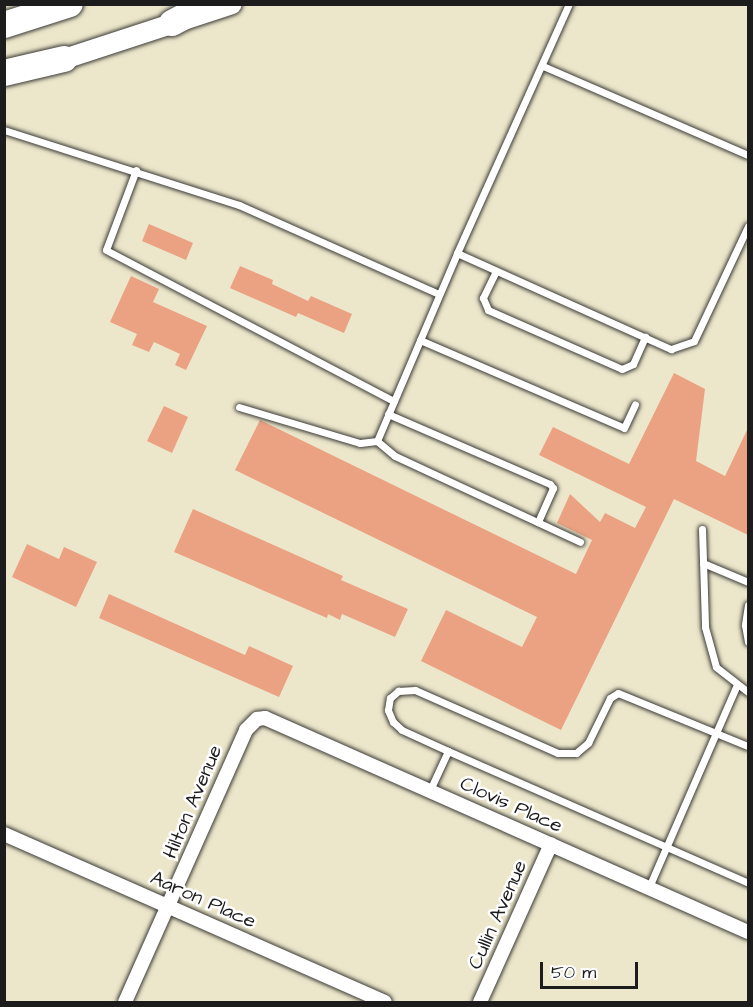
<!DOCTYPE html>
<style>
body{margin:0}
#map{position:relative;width:753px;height:1007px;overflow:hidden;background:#ece7cb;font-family:"Architects Daughter",sans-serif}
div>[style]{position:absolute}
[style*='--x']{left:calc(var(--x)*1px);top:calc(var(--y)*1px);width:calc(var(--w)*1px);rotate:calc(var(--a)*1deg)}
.building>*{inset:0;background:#eba282}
.roads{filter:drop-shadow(0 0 2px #3b3a36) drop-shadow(0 0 2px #3b3a36)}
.service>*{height:7px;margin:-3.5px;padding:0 3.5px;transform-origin:3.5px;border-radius:3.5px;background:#fff}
.minor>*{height:14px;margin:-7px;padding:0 7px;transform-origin:7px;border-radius:7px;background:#fff}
.secondary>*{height:20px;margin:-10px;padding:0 10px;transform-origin:10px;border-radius:10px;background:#fff}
.motorway>*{height:26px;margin:-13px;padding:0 13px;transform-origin:13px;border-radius:13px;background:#fff}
span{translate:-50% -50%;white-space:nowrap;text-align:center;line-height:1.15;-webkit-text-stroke:5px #fff;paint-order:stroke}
.street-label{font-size:20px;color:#1c1c1c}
.frame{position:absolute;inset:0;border:6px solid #1c1c1c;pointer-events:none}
.scale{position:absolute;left:540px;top:962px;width:98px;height:27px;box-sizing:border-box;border:3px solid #1c1c1c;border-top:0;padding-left:8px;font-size:18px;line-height:21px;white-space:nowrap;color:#1c1c1c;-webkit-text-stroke:4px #fff;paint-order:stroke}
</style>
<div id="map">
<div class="building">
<i style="clip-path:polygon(149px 224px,193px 243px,186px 260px,142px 241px)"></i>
<i style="clip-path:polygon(240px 266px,273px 280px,272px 284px,308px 301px,311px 296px,352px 314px,344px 333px,298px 313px,296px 317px,230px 288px)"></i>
<i style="clip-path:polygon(131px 276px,159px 289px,153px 302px,207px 326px,186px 370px,175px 365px,180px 354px,154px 342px,149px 352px,132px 345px,137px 334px,110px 322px)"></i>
<i style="clip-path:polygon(674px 373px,705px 389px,696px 461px,725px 476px,748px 428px,748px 535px,674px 499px,561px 730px,421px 661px,446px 610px,522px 647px,537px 617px,235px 470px,260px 420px,576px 574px,592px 540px,557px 523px,570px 494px,600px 522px,605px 513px,635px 528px,646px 507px,539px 455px,553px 427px,629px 464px)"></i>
<i style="clip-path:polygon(164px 406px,188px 417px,172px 453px,147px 441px)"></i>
<i style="clip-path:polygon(193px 509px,343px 576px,341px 580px,408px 609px,395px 637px,342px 614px,340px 620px,328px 614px,327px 618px,174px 552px)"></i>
<i style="clip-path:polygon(27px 544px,59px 559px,64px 547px,97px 562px,76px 607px,12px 577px)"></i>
<i style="clip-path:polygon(109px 594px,245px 655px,249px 646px,293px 666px,279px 697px,99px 618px)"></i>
</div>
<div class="roads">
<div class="service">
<i style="--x:543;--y:66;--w:223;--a:23.5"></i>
<i style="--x:4;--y:130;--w:247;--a:17.7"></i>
<i style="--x:239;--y:205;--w:219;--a:24"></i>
<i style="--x:136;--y:170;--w:85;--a:110.6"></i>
<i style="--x:106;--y:250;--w:325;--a:27.7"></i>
<i style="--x:457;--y:253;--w:235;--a:24.2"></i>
<i style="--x:671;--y:349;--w:24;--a:-19"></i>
<i style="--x:694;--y:341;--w:127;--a:-64.8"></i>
<i style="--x:496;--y:271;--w:30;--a:116"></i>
<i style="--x:483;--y:298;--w:13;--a:67"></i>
<i style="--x:488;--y:310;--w:146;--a:23.8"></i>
<i style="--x:622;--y:369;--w:12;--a:-24"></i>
<i style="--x:633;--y:364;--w:30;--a:-66"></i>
<i style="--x:420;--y:340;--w:222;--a:23.3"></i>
<i style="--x:624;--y:428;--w:26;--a:-65"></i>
<i style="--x:239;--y:407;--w:126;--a:16.6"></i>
<i style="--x:360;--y:443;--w:17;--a:-7"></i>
<i style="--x:377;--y:441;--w:204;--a:-66.9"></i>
<i style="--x:457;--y:253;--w:273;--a:-65.8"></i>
<i style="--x:388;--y:414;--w:176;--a:23.4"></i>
<i style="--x:550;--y:484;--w:5;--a:53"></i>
<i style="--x:553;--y:488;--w:37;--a:114"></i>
<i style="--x:377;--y:441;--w:23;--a:40"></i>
<i style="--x:395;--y:456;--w:204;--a:24.9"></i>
<i style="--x:702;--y:529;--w:98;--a:88.2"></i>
<i style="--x:705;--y:627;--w:41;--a:74.6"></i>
<i style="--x:716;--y:667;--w:41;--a:38"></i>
<i style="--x:703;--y:563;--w:49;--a:22.9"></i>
<i style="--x:748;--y:605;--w:20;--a:99"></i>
<i style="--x:745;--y:625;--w:17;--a:80"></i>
<i style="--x:448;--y:751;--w:51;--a:-155.5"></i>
<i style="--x:402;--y:730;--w:12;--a:-138"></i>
<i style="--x:393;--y:722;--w:13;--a:-113"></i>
<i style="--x:388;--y:710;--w:12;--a:-81"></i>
<i style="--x:390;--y:698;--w:11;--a:-41"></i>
<i style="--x:398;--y:691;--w:17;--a:-3"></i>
<i style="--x:415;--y:690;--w:156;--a:23.8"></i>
<i style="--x:558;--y:753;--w:18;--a:0"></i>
<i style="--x:576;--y:753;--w:16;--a:-40"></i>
<i style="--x:588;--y:743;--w:50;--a:-63.9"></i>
<i style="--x:610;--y:698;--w:9;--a:-32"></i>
<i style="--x:618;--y:693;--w:140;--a:22.2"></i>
<i style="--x:430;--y:790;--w:43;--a:-65.2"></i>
<i style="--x:448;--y:751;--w:328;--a:23.7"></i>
<i style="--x:649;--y:887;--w:220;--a:-66.5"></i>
</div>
<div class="minor">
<i style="--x:4;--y:834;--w:416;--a:23.8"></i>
<i style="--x:125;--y:1002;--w:298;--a:-66"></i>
<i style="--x:246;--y:730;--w:16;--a:-45"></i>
<i style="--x:257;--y:719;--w:8;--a:-7"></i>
<i style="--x:265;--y:718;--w:528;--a:23.9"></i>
<i style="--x:480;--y:1002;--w:173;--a:-65.8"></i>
</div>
<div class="secondary">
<i style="--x:52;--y:63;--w:189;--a:-18.1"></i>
</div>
<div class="motorway">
<i style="--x:172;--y:23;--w:40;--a:-28"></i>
<i style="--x:4;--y:25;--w:69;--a:-17.7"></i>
<i style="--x:4;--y:73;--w:62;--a:-13.1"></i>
</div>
</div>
<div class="street-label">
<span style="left:193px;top:802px;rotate:-67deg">Hilton Avenue</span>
<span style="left:511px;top:805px;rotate:24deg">Clovis Place</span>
<span style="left:203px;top:900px;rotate:24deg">Aaron Place</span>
<span style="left:498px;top:915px;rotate:-66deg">Cullin Avenue</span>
</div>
<div class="frame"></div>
<div class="scale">50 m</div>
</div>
